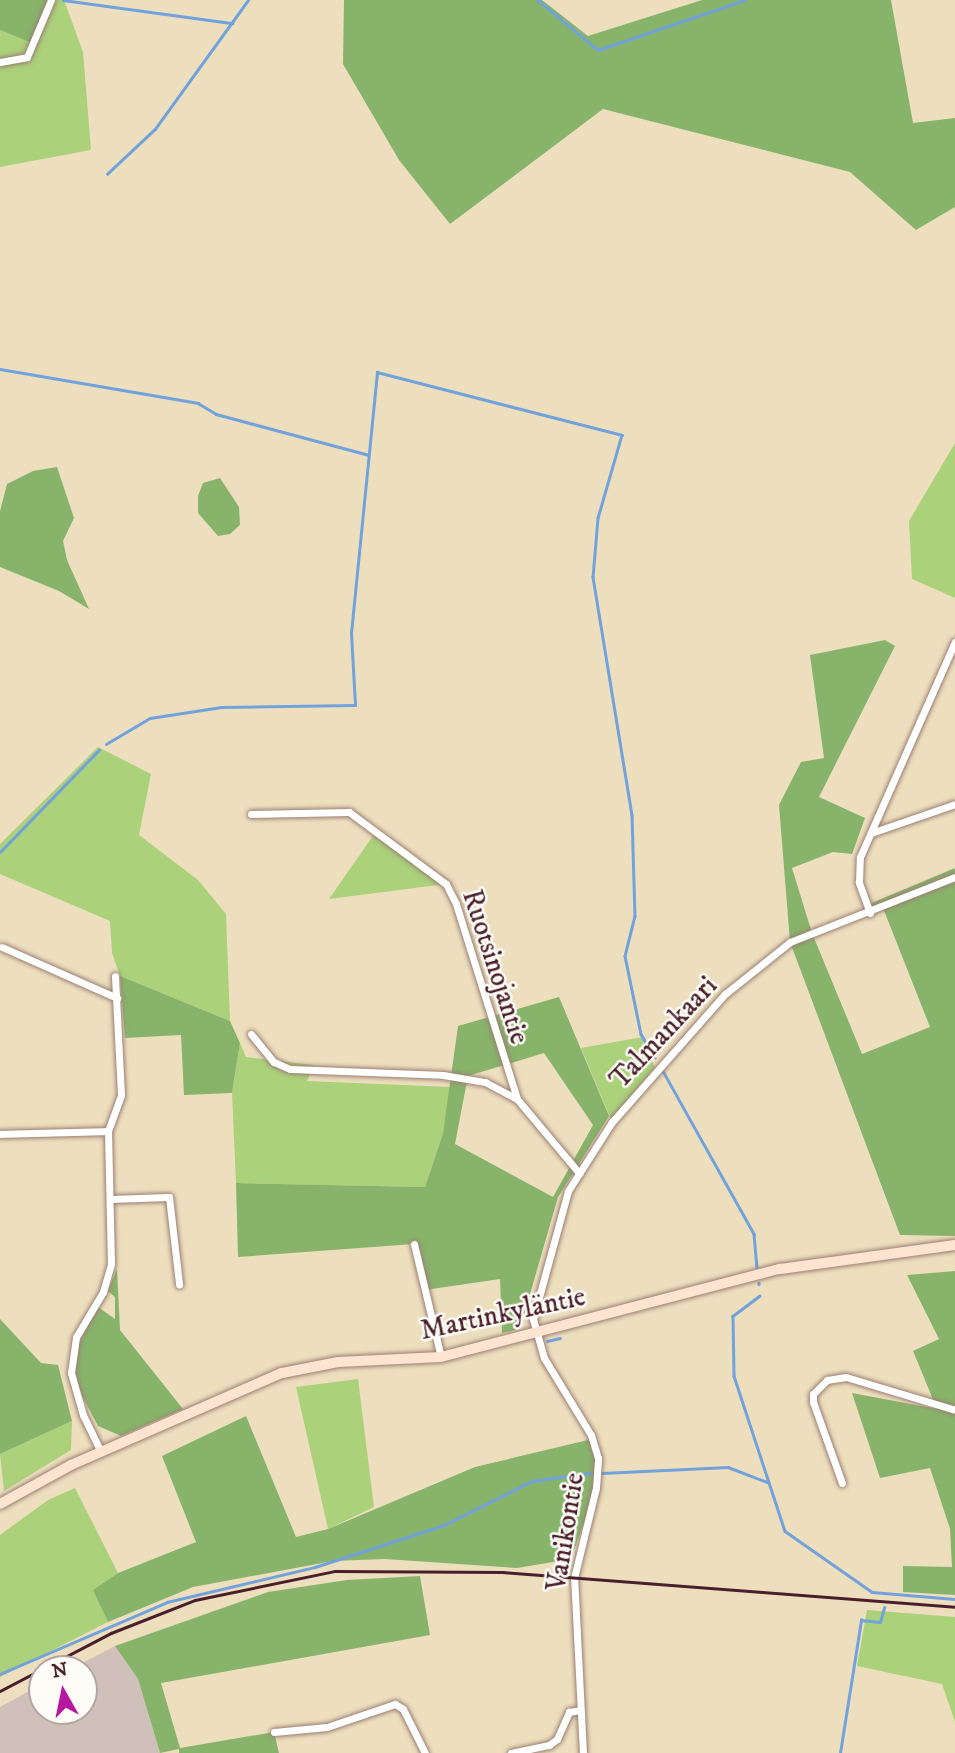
<!DOCTYPE html>
<meta charset="utf-8">
<style>
body{margin:0}
#map{position:relative;width:955px;height:1753px;overflow:hidden;background:#eddfbe;font-family:"IM FELL DW Pica",serif}
div>[style]{position:absolute}
[style*='--x']{left:calc(var(--x)*1px);top:calc(var(--y)*1px);width:calc(var(--w)*1px);rotate:calc(var(--a)*1deg)}
.industrial>*{inset:0;background:#cfc0ba}
.green>*{inset:0;background:#abd17b}
.forest>*{inset:0;background:#88b36b}
.stream>*{height:2.5px;margin:-1.25px;padding:0 1.25px;transform-origin:1.25px;border-radius:1.25px;background:#71a2db}
.roads{filter:drop-shadow(0 0 2px #9c7f74) drop-shadow(0 0 2px #9c7f74)}
.street>*{height:7px;margin:-3.5px;padding:0 3.5px;transform-origin:3.5px;border-radius:3.5px;background:#fff}
.secondary>*{height:10px;margin:-5px;padding:0 5px;transform-origin:5px;border-radius:5px;background:#fde4d1}
.rail>*{height:2.5px;margin:-1.25px;padding:0 1.25px;transform-origin:1.25px;border-radius:1.25px;background:#4a1f2b}
span{translate:-50% -50%;white-space:nowrap;text-align:center;line-height:1.15;-webkit-text-stroke:5px #fdfcf7;paint-order:stroke}
.street-label{font-size:28px;color:#4a1f2b}
.north{position:absolute;left:28px;top:1655px;width:70px;height:70px;box-sizing:border-box;background:#fdfcf7;border:2px solid #b5a4a5;border-radius:50%;rotate:351deg;font-size:19px;font-weight:700;line-height:28px;text-align:center;color:#4a1f2b}
.north::after{content:'';display:block;margin:auto;width:24px;height:32px;background:#b5179e;clip-path:polygon(50% 0,100% 100%,50% 72%,0 100%)}
</style>
<div id="map">
<div class="industrial">
<i style="clip-path:polygon(115px 1646px,138px 1679px,160px 1753px,0 1753px,0 1707px,42px 1684px,42px 1711px,84px 1711px,84px 1669px,71px 1669px)"></i>
</div>
<div class="green">
<i style="clip-path:polygon(53px 0,64px 0,83px 52px,91px 150px,0 167px,0 30px,34px 44px)"></i>
<i style="clip-path:polygon(955px 443px,955px 598px,912px 579px,909px 521px)"></i>
<i style="clip-path:polygon(98px 747px,151px 774px,139px 835px,198px 880px,226px 914px,230px 1021px,120px 976px,112px 953px,110px 921px,0 874px,0 844px)"></i>
<i style="clip-path:polygon(375px 833px,446px 884px,329px 899px)"></i>
<i style="clip-path:polygon(643px 1037px,655px 1068px,612px 1122px,581px 1048px)"></i>
<i style="clip-path:polygon(240px 1043px,246px 1057px,314px 1065px,307px 1081px,451px 1087px,443px 1133px,425px 1187px,236px 1183px,232px 1093px)"></i>
<i style="clip-path:polygon(358px 1379px,374px 1507px,328px 1529px,296px 1387px)"></i>
<i style="clip-path:polygon(72px 1421px,71px 1450px,4px 1491px,0 1454px)"></i>
<i style="clip-path:polygon(75px 1488px,118px 1573px,94px 1590px,108px 1622px,0 1677px,0 1535px,48px 1500px)"></i>
<i style="clip-path:polygon(867px 1610px,955px 1617px,955px 1722px,942px 1684px,857px 1666px)"></i>
</div>
<div class="forest">
<i style="clip-path:polygon(0 0,51px 0,34px 44px,0 30px)"></i>
<i style="clip-path:polygon(344px 0,542px 0,588px 36px,702px 0,891px 0,913px 123px,955px 118px,955px 207px,916px 230px,850px 172px,603px 109px,450px 224px,399px 160px,343px 64px)"></i>
<i style="clip-path:polygon(57px 467px,74px 518px,63px 541px,67px 560px,89px 609px,59px 591px,0 567px,0 511px,7px 484px,33px 471px)"></i>
<i style="clip-path:polygon(220px 478px,239px 507px,240px 525px,230px 534px,218px 536px,198px 513px,198px 496px,203px 483px)"></i>
<i style="clip-path:polygon(885px 640px,895px 646px,819px 797px,865px 818px,852px 854px,833px 852px,792px 868px,812px 933px,862px 1054px,930px 1027px,883px 908px,870px 913px,867px 905px,955px 868px,955px 1236px,900px 1235px,790px 942px,779px 805px,801px 762px,824px 758px,810px 655px)"></i>
<i style="clip-path:polygon(120px 976px,230px 1021px,240px 1043px,232px 1093px,184px 1095px,181px 1035px,125px 1038px)"></i>
<i style="clip-path:polygon(evenodd,559px 997px,609px 1116px,558px 1197px,520px 1329px,502px 1333px,500px 1279px,425px 1290px,414px 1244px,238px 1257px,236px 1183px,425px 1187px,443px 1133px,458px 1026px,559px 997px,544px 1053px,593px 1125px,553px 1197px,455px 1144px,468px 1076px,544px 1053px)"></i>
<i style="clip-path:polygon(117px 1269px,120px 1330px,183px 1409px,121px 1436px,98px 1426px,80px 1392px,75px 1371px,79px 1343px,98px 1307px,115px 1319px,115px 1297px,108px 1291px)"></i>
<i style="clip-path:polygon(955px 1271px,955px 1595px,903px 1592px,903px 1566px,952px 1567px,950px 1529px,930px 1468px,880px 1478px,852px 1393px,937px 1409px,913px 1351px,939px 1339px,907px 1275px)"></i>
<i style="clip-path:polygon(0 1319px,41px 1363px,58px 1365px,72px 1421px,0 1454px)"></i>
<i style="clip-path:polygon(246px 1416px,296px 1537px,328px 1529px,475px 1467px,588px 1440px,591px 1435px,598px 1458px,596px 1488px,571px 1559px,517px 1568px,385px 1559px,333px 1561px,193px 1587px,108px 1622px,93px 1590px,118px 1573px,196px 1542px,162px 1456px)"></i>
<i style="clip-path:polygon(420px 1576px,430px 1635px,161px 1683px,180px 1748px,274px 1732px,279px 1753px,179px 1753px,179px 1749px,160px 1753px,138px 1679px,115px 1646px,268px 1592px,347px 1580px)"></i>
</div>
<div class="stream">
<i style="--x:63;--y:0;--w:171;--a:7.8"></i>
<i style="--x:538;--y:0;--w:78;--a:39.8"></i>
<i style="--x:598;--y:50;--w:155;--a:-18.8"></i>
<i style="--x:107;--y:174;--w:66;--a:-43.2"></i>
<i style="--x:155;--y:129;--w:159;--a:-54.2"></i>
<i style="--x:0;--y:369;--w:201;--a:9.7"></i>
<i style="--x:198;--y:403;--w:21;--a:31"></i>
<i style="--x:216;--y:414;--w:158;--a:15"></i>
<i style="--x:106;--y:744;--w:51;--a:-30.6"></i>
<i style="--x:150;--y:718;--w:72;--a:-8.8"></i>
<i style="--x:221;--y:707;--w:134;--a:-0.9"></i>
<i style="--x:355;--y:705;--w:72;--a:-93.2"></i>
<i style="--x:351;--y:633;--w:262;--a:-84.3"></i>
<i style="--x:377;--y:372;--w:253;--a:14.4"></i>
<i style="--x:622;--y:435;--w:86;--a:106.1"></i>
<i style="--x:598;--y:518;--w:59;--a:94.8"></i>
<i style="--x:593;--y:577;--w:241;--a:80.7"></i>
<i style="--x:632;--y:815;--w:101;--a:88.3"></i>
<i style="--x:635;--y:916;--w:41;--a:104"></i>
<i style="--x:625;--y:956;--w:80;--a:78.4"></i>
<i style="--x:641;--y:1034;--w:27;--a:59"></i>
<i style="--x:0;--y:852;--w:142;--a:-45.9"></i>
<i style="--x:663;--y:1071;--w:187;--a:60.8"></i>
<i style="--x:754;--y:1234;--w:33;--a:85"></i>
<i style="--x:759;--y:1283;--w:1;--a:90"></i>
<i style="--x:760;--y:1296;--w:34;--a:143"></i>
<i style="--x:733;--y:1316;--w:60;--a:89"></i>
<i style="--x:734;--y:1376;--w:163;--a:71.8"></i>
<i style="--x:785;--y:1531;--w:106;--a:35"></i>
<i style="--x:872;--y:1592;--w:83;--a:4.8"></i>
<i style="--x:547;--y:1341;--w:13;--a:-13"></i>
<i style="--x:602;--y:1473;--w:126;--a:-2.7"></i>
<i style="--x:728;--y:1467;--w:42;--a:21"></i>
<i style="--x:0;--y:1674;--w:182;--a:-23.3"></i>
<i style="--x:167;--y:1602;--w:152;--a:-13.3"></i>
<i style="--x:315;--y:1567;--w:136;--a:-18"></i>
<i style="--x:444;--y:1525;--w:98;--a:-26.6"></i>
<i style="--x:532;--y:1481;--w:59;--a:-7.9"></i>
<i style="--x:840;--y:1753;--w:135;--a:-81"></i>
<i style="--x:861;--y:1620;--w:19;--a:6"></i>
<i style="--x:880;--y:1622;--w:15;--a:-74"></i>
</div>
<div class="roads">
<div class="street">
<i style="--x:0;--y:62;--w:27;--a:-10"></i>
<i style="--x:27;--y:57;--w:62;--a:-67.2"></i>
<i style="--x:251;--y:814;--w:98;--a:-1.2"></i>
<i style="--x:349;--y:812;--w:121;--a:36.6"></i>
<i style="--x:446;--y:884;--w:22;--a:63"></i>
<i style="--x:456;--y:904;--w:204;--a:72.6"></i>
<i style="--x:517;--y:1099;--w:97;--a:50"></i>
<i style="--x:871;--y:833;--w:89;--a:-19"></i>
<i style="--x:870;--y:913;--w:33;--a:-110"></i>
<i style="--x:859;--y:882;--w:25;--a:-88"></i>
<i style="--x:860;--y:857;--w:235;--a:-66.2"></i>
<i style="--x:2;--y:947;--w:126;--a:23.9"></i>
<i style="--x:251;--y:1034;--w:36;--a:51"></i>
<i style="--x:274;--y:1062;--w:17;--a:24"></i>
<i style="--x:290;--y:1069;--w:153;--a:2.2"></i>
<i style="--x:443;--y:1075;--w:43;--a:9.5"></i>
<i style="--x:485;--y:1082;--w:36;--a:28"></i>
<i style="--x:0;--y:1134;--w:108;--a:-1.6"></i>
<i style="--x:110;--y:1199;--w:59;--a:-1.9"></i>
<i style="--x:169;--y:1197;--w:88;--a:83.4"></i>
<i style="--x:414;--y:1244;--w:116;--a:76.6"></i>
<i style="--x:101;--y:1452;--w:41;--a:-115.9"></i>
<i style="--x:83;--y:1415;--w:44;--a:-105.9"></i>
<i style="--x:71;--y:1373;--w:36;--a:-82"></i>
<i style="--x:76;--y:1337;--w:52;--a:-59"></i>
<i style="--x:103;--y:1292;--w:29;--a:-74"></i>
<i style="--x:111;--y:1264;--w:133;--a:-91.3"></i>
<i style="--x:108;--y:1131;--w:38;--a:-70"></i>
<i style="--x:121;--y:1095;--w:119;--a:-92.9"></i>
<i style="--x:842;--y:1483;--w:86;--a:-109.7"></i>
<i style="--x:813;--y:1402;--w:8;--a:-90"></i>
<i style="--x:813;--y:1394;--w:20;--a:-45"></i>
<i style="--x:827;--y:1380;--w:19;--a:-9"></i>
<i style="--x:846;--y:1377;--w:114;--a:16.8"></i>
<i style="--x:274;--y:1732;--w:53;--a:-5.4"></i>
<i style="--x:327;--y:1727;--w:72;--a:-18.7"></i>
<i style="--x:395;--y:1704;--w:9;--a:32"></i>
<i style="--x:403;--y:1709;--w:49;--a:63.4"></i>
<i style="--x:511;--y:1753;--w:39;--a:-12"></i>
<i style="--x:549;--y:1745;--w:10;--a:-37"></i>
<i style="--x:557;--y:1739;--w:30;--a:-66"></i>
<i style="--x:569;--y:1712;--w:11;--a:-10"></i>
<i style="--x:583;--y:1753;--w:175;--a:-92.9"></i>
<i style="--x:574;--y:1578;--w:93;--a:-76.3"></i>
<i style="--x:596;--y:1488;--w:30;--a:-86"></i>
<i style="--x:598;--y:1458;--w:24;--a:-107"></i>
<i style="--x:591;--y:1435;--w:90;--a:-121.4"></i>
<i style="--x:544;--y:1358;--w:41;--a:-105.8"></i>
<i style="--x:533;--y:1319;--w:133;--a:-74.7"></i>
<i style="--x:568;--y:1191;--w:82;--a:-57.5"></i>
<i style="--x:612;--y:1122;--w:171;--a:-48.6"></i>
<i style="--x:725;--y:994;--w:83;--a:-38.7"></i>
<i style="--x:790;--y:942;--w:177;--a:-21.5"></i>
</div>
<div class="secondary">
<i style="--x:0;--y:1504;--w:81;--a:-28.8"></i>
<i style="--x:71;--y:1465;--w:230;--a:-23.6"></i>
<i style="--x:282;--y:1373;--w:57;--a:-11.1"></i>
<i style="--x:338;--y:1362;--w:103;--a:-2.8"></i>
<i style="--x:441;--y:1357;--w:350;--a:-14.6"></i>
<i style="--x:780;--y:1269;--w:177;--a:-7.8"></i>
</div>
</div>
<div class="rail">
<i style="--x:0;--y:1691;--w:125;--a:-27.6"></i>
<i style="--x:111;--y:1633;--w:90;--a:-21.4"></i>
<i style="--x:195;--y:1600;--w:143;--a:-11.7"></i>
<i style="--x:335;--y:1571;--w:168;--a:0.3"></i>
<i style="--x:503;--y:1572;--w:453;--a:4.4"></i>
</div>
<div class="street-label">
<span style="left:495px;top:967px;rotate:72deg">Ruotsinojantie</span>
<span style="left:664px;top:1033px;rotate:-47deg">Talmankaari</span>
<span style="left:503px;top:1314px;rotate:-12deg">Martinkyläntie</span>
<span style="left:566px;top:1532px;rotate:-81deg">Vanikontie</span>
</div>
<div class="north">N</div>
</div>
